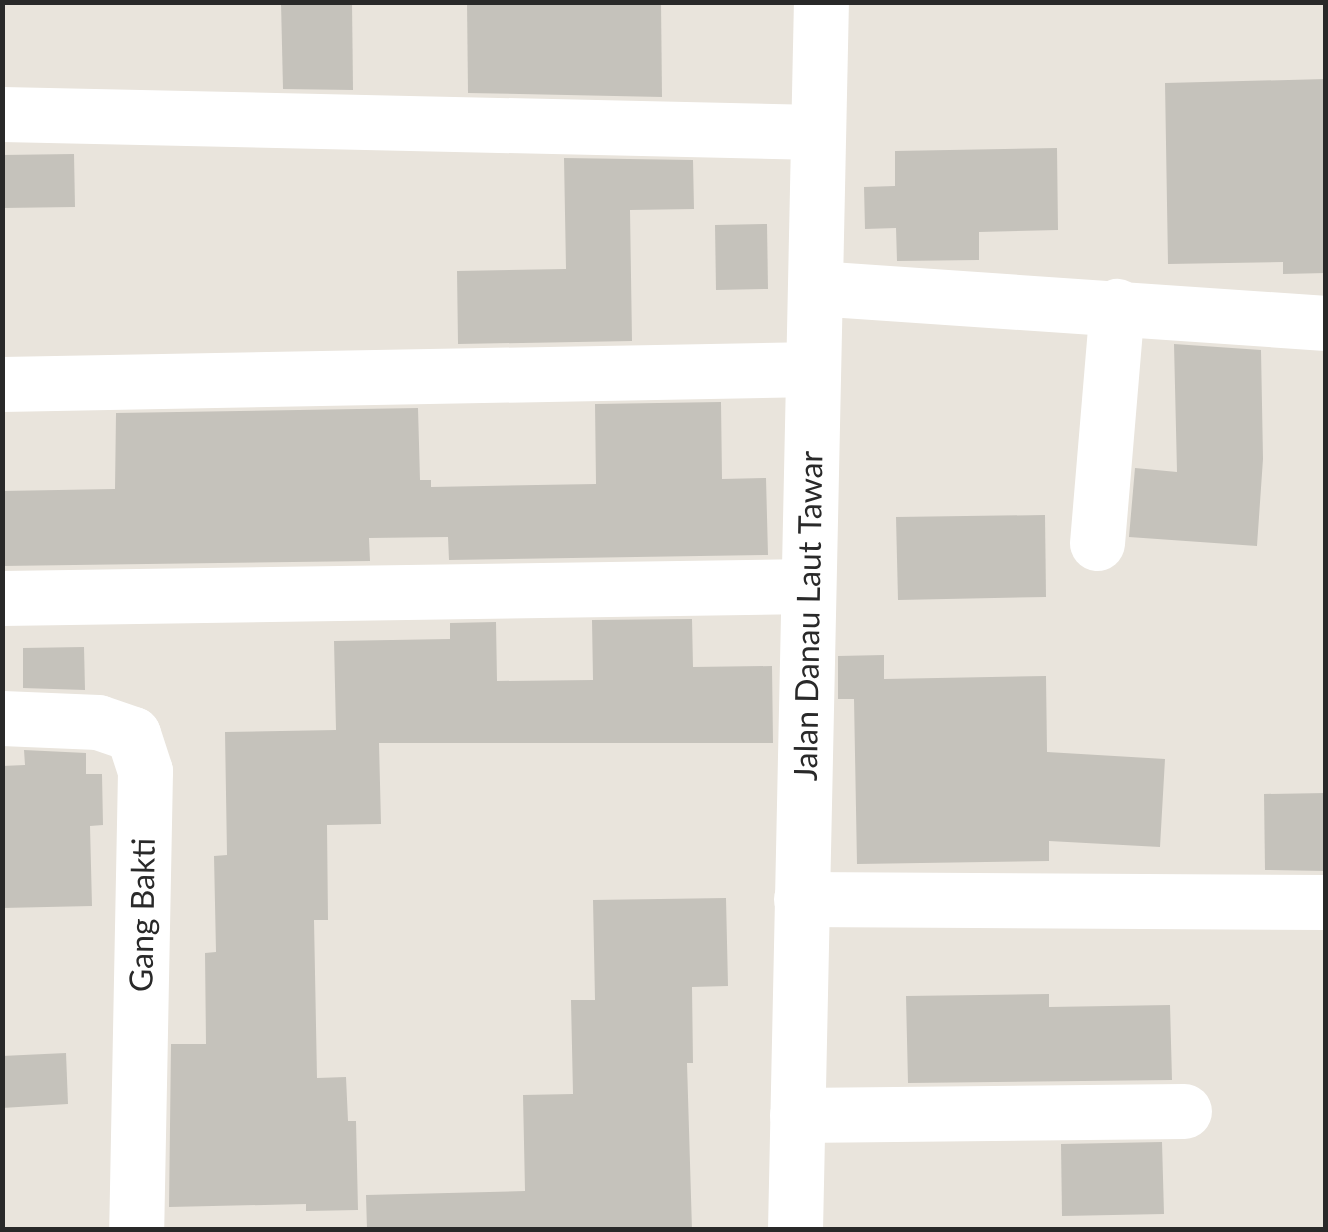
<!DOCTYPE html>
<style>
body{margin:0}
#map{position:relative;width:1328px;height:1232px;overflow:hidden;background:#e9e4dc;font-family:Lato,sans-serif}
div>[style]{position:absolute}
[style*='--x']{left:calc(var(--x)*1px);top:calc(var(--y)*1px);width:calc(var(--w)*1px);rotate:calc(var(--a)*1deg)}
.building>*{inset:0;background:#c5c2bb}
.minor>*{height:55px;margin:-27.5px;padding:0 27.5px;transform-origin:27.5px;border-radius:27.5px;background:#fff}
span{translate:-50% -50%;white-space:nowrap;text-align:center;line-height:1.15;-webkit-text-stroke:10px #fff;paint-order:stroke}
.street-label{font-size:32px;color:#292929}
.frame{position:absolute;inset:0;border:5px solid #292929;pointer-events:none}
</style>
<div id="map">
<div class="building">
<i style="clip-path:polygon(281px 2px,352px 2px,353px 90px,283px 89px)"></i>
<i style="clip-path:polygon(467px 2px,661px 2px,662px 97px,468px 93px)"></i>
<i style="clip-path:polygon(1326px 79px,1326px 273px,1283px 274px,1283px 262px,1168px 264px,1165px 83px)"></i>
<i style="clip-path:polygon(1057px 148px,1058px 230px,979px 232px,979px 260px,897px 261px,896px 228px,865px 229px,864px 187px,895px 186px,895px 151px)"></i>
<i style="clip-path:polygon(74px 154px,75px 207px,2px 208px,2px 155px)"></i>
<i style="clip-path:polygon(564px 158px,693px 160px,694px 209px,630px 210px,632px 341px,458px 344px,457px 271px,566px 269px)"></i>
<i style="clip-path:polygon(767px 224px,768px 289px,716px 290px,715px 225px)"></i>
<i style="clip-path:polygon(1174px 344px,1261px 350px,1263px 459px,1257px 546px,1129px 537px,1135px 468px,1177px 472px)"></i>
<i style="clip-path:polygon(721px 402px,722px 479px,766px 478px,768px 555px,449px 560px,448px 537px,369px 538px,370px 561px,2px 566px,2px 491px,115px 489px,116px 413px,418px 408px,420px 480px,431px 480px,431px 487px,596px 484px,595px 404px)"></i>
<i style="clip-path:polygon(1045px 515px,1046px 597px,898px 600px,896px 517px)"></i>
<i style="clip-path:polygon(692px 619px,693px 667px,772px 666px,773px 743px,379px 743px,381px 824px,327px 825px,328px 920px,314px 920px,317px 1078px,346px 1077px,348px 1121px,356px 1121px,358px 1210px,306px 1211px,306px 1204px,169px 1207px,171px 1044px,206px 1044px,205px 953px,216px 952px,214px 856px,227px 855px,225px 732px,336px 730px,334px 641px,450px 639px,450px 623px,496px 622px,497px 681px,593px 680px,592px 620px)"></i>
<i style="clip-path:polygon(84px 647px,85px 690px,23px 688px,23px 648px)"></i>
<i style="clip-path:polygon(884px 655px,884px 679px,1046px 676px,1047px 752px,1165px 759px,1160px 847px,1049px 841px,1049px 861px,857px 864px,854px 699px,838px 699px,838px 656px)"></i>
<i style="clip-path:polygon(24px 750px,86px 753px,86px 774px,102px 774px,103px 825px,90px 826px,92px 906px,2px 908px,2px 766px,25px 765px)"></i>
<i style="clip-path:polygon(1326px 793px,1326px 871px,1265px 870px,1264px 794px)"></i>
<i style="clip-path:polygon(726px 898px,728px 986px,692px 987px,693px 1063px,687px 1063px,692px 1230px,367px 1230px,366px 1195px,525px 1191px,523px 1095px,573px 1094px,571px 1000px,595px 1000px,593px 900px)"></i>
<i style="clip-path:polygon(1049px 994px,1049px 1007px,1170px 1005px,1172px 1080px,908px 1083px,906px 996px)"></i>
<i style="clip-path:polygon(66px 1053px,68px 1104px,2px 1108px,2px 1056px)"></i>
<i style="clip-path:polygon(1162px 1142px,1164px 1214px,1062px 1216px,1061px 1144px)"></i>
</div>
<div class="minor">
<i style="--x:2;--y:114;--w:816;--a:1.26"></i>
<i style="--x:815;--y:288;--w:512;--a:3.92"></i>
<i style="--x:2;--y:384;--w:811;--a:-1.06"></i>
<i style="--x:1097;--y:543;--w:238;--a:-85.2"></i>
<i style="--x:2;--y:598;--w:806;--a:-0.85"></i>
<i style="--x:2;--y:718;--w:96;--a:2.4"></i>
<i style="--x:98;--y:722;--w:37;--a:19"></i>
<i style="--x:133;--y:734;--w:39;--a:72"></i>
<i style="--x:145;--y:771;--w:459;--a:91.1"></i>
<i style="--x:801;--y:899;--w:525;--a:0.33"></i>
<i style="--x:797;--y:1115;--w:387;--a:-0.6"></i>
<i style="--x:795;--y:1230;--w:1228;--a:-88.79"></i>
</div>
<div class="street-label">
<span style="left:808px;top:616px;rotate:-89deg">Jalan Danau Laut Tawar</span>
<span style="left:142px;top:915px;rotate:-89deg">Gang Bakti</span>
</div>
<div class="frame"></div>
</div>
